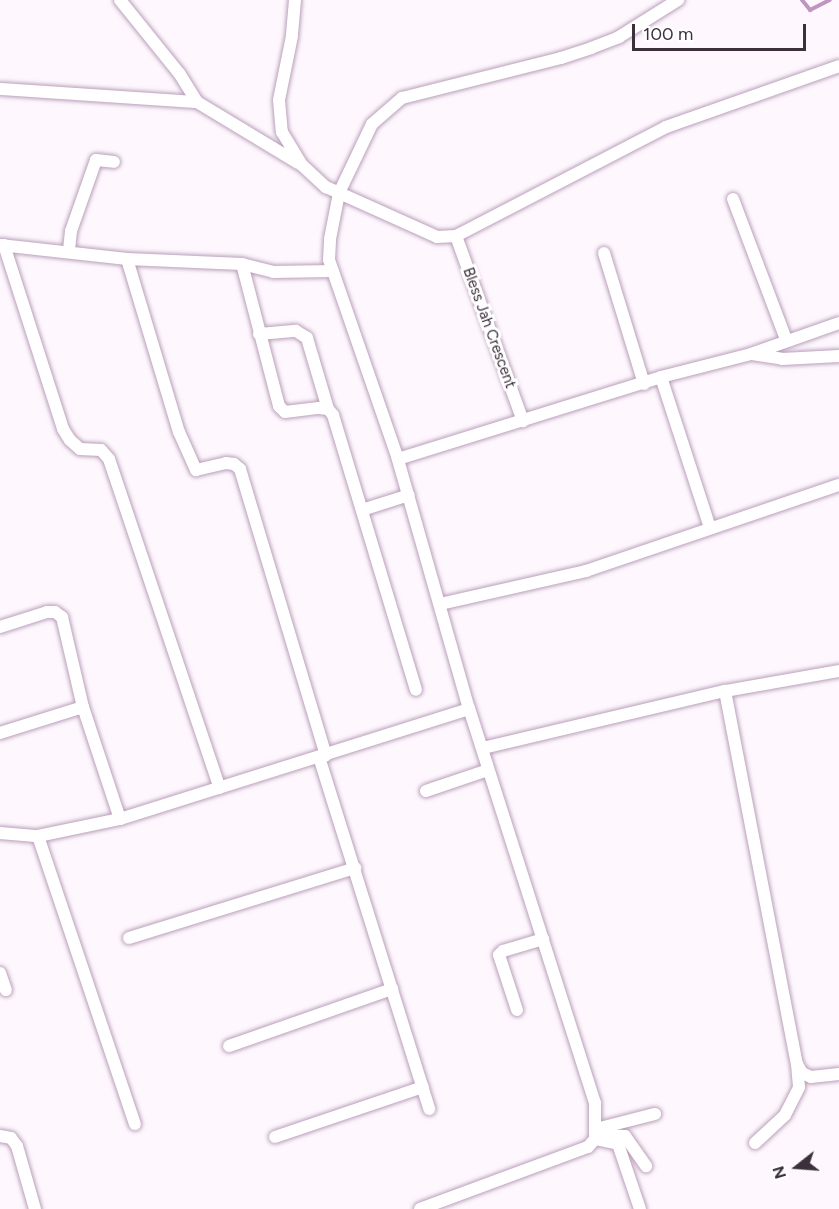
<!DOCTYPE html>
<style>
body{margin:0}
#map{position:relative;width:839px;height:1209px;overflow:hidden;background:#fef8fe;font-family:Figtree,sans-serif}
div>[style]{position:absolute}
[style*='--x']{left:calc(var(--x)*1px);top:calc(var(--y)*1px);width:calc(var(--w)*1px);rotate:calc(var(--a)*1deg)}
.stream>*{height:4px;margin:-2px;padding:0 2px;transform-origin:2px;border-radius:2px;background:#bf96c0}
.roads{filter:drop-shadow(0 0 2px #ba9fba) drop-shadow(0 0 2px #ba9fba)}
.minor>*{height:12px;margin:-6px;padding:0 6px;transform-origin:6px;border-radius:6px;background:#fff}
span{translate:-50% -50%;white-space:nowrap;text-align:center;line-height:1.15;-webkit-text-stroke:6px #fff;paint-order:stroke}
.street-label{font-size:15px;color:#3b303b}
.north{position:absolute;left:767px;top:1137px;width:60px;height:60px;-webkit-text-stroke:4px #fff;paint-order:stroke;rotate:253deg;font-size:16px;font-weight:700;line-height:24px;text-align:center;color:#3b303b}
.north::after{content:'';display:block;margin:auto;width:21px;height:27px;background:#3b303b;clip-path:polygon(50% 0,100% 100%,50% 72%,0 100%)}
.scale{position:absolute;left:632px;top:24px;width:174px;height:27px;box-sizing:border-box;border:3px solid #3b303b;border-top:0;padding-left:8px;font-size:18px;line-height:21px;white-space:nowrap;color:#3b303b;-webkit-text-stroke:4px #fff;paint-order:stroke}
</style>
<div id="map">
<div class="stream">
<i style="--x:802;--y:0;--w:13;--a:51"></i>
<i style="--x:810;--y:10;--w:22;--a:-27"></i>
</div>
<div class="roads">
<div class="minor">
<i style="--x:120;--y:0;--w:94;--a:51.1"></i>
<i style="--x:179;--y:73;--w:34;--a:58"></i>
<i style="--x:197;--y:102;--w:118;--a:31.1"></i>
<i style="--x:295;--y:0;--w:36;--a:95"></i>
<i style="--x:292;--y:36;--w:65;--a:101.5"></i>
<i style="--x:279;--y:100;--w:32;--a:85"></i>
<i style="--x:282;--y:132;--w:39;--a:59"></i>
<i style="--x:302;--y:165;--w:33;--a:43"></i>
<i style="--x:326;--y:187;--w:122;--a:24.2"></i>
<i style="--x:437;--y:237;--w:19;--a:-3"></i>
<i style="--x:456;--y:236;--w:237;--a:-27.4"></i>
<i style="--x:666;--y:127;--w:183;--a:-19.4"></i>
<i style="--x:0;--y:89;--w:197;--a:3.8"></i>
<i style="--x:733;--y:199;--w:150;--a:69.3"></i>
<i style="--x:456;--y:236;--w:197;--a:70.1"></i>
<i style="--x:0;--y:245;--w:128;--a:6.3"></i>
<i style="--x:127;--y:259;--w:115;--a:2.5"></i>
<i style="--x:242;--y:264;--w:32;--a:14"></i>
<i style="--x:273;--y:272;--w:60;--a:-1"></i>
<i style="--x:4;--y:245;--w:193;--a:72.2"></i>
<i style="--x:63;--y:429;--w:13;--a:58"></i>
<i style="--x:70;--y:440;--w:13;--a:42"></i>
<i style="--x:80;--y:449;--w:21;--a:3"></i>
<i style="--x:101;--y:450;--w:12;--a:48"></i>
<i style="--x:109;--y:459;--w:347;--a:71.4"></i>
<i style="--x:69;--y:250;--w:19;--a:-84"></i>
<i style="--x:71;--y:231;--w:75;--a:-70.6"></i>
<i style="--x:96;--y:160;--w:18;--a:6"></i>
<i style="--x:604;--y:253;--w:137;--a:73"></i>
<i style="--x:127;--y:259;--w:181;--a:73.3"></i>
<i style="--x:179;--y:432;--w:42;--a:65.9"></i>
<i style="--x:196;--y:470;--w:31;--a:-13"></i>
<i style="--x:226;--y:463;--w:8;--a:7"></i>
<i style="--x:234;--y:464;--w:8;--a:40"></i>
<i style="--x:240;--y:469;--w:299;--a:73.3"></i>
<i style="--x:242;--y:264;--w:147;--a:75.4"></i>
<i style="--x:279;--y:406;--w:8;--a:45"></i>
<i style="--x:285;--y:412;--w:34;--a:-7"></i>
<i style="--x:319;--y:408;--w:9;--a:6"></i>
<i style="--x:328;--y:409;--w:8;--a:50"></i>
<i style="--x:333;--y:415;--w:287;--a:73.2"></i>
<i style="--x:259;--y:334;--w:37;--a:-5"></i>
<i style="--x:296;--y:331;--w:13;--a:32"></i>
<i style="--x:307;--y:338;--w:74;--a:73.5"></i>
<i style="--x:752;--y:354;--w:30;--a:9"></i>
<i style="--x:782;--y:359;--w:57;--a:-3"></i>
<i style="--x:661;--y:377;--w:159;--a:72"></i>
<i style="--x:398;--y:459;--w:275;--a:-17.3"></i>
<i style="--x:661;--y:377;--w:93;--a:-14.3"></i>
<i style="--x:751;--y:354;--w:93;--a:-19.4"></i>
<i style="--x:362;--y:510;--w:49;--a:-17.7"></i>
<i style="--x:440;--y:604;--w:150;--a:-12.7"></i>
<i style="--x:586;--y:571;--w:267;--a:-18.8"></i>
<i style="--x:0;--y:627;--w:49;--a:-17.7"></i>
<i style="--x:47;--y:612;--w:8;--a:0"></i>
<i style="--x:55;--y:612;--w:9;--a:36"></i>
<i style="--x:62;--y:617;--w:92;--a:76.9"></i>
<i style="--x:83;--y:707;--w:118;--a:71.7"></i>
<i style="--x:725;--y:691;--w:380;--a:79.1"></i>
<i style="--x:797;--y:1064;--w:10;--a:61"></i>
<i style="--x:802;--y:1073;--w:10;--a:24"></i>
<i style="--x:811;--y:1077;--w:28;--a:-6"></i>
<i style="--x:0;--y:733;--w:87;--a:-17.4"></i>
<i style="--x:483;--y:748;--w:249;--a:-13.3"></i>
<i style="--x:725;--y:691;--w:116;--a:-10"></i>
<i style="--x:319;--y:757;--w:369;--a:72.6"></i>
<i style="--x:426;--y:791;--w:65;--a:-18.7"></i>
<i style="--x:0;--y:833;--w:38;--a:5"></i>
<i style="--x:38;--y:836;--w:84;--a:-11.7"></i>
<i style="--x:120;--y:819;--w:366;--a:-17.5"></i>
<i style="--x:38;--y:836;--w:304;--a:71.4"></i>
<i style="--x:129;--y:938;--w:237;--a:-17.2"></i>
<i style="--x:0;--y:973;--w:18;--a:71"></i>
<i style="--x:517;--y:1010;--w:58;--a:-108.1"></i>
<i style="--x:499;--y:955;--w:6;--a:-45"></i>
<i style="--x:503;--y:951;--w:42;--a:-16.7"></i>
<i style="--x:229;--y:1046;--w:173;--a:-19.3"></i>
<i style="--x:596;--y:1129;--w:61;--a:-14.3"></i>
<i style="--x:600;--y:1135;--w:25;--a:2"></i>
<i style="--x:625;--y:1136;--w:37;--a:55"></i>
<i style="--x:0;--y:1136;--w:11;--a:10"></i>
<i style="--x:11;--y:1138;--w:10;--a:53"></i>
<i style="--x:17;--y:1146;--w:66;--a:74.1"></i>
<i style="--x:275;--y:1137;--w:156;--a:-18.7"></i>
<i style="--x:595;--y:1139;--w:24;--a:12"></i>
<i style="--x:618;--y:1144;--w:69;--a:71.3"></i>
<i style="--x:755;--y:1143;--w:41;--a:-43"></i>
<i style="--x:785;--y:1115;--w:31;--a:-63"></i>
<i style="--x:799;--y:1087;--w:22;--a:-95"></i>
<i style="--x:420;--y:1209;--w:179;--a:-20.3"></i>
<i style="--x:588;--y:1147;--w:11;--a:-49"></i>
<i style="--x:595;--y:1139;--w:36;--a:-90"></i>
<i style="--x:595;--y:1103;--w:414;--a:-107.7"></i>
<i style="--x:469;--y:709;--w:260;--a:-105.9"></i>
<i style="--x:398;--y:459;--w:211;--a:-109.1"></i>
<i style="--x:329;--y:260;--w:21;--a:-87"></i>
<i style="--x:330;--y:239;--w:47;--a:-78.9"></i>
<i style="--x:339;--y:193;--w:76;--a:-64.4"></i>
<i style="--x:372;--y:124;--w:40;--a:-41"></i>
<i style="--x:402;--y:98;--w:164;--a:-14.1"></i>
<i style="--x:561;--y:58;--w:32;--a:-18"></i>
<i style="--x:591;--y:48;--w:30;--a:-21"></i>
<i style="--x:619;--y:37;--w:70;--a:-32.1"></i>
</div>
</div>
<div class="street-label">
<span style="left:489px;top:328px;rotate:70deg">Bless Jah Crescent</span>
</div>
<div class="north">N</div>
<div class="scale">100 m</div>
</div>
